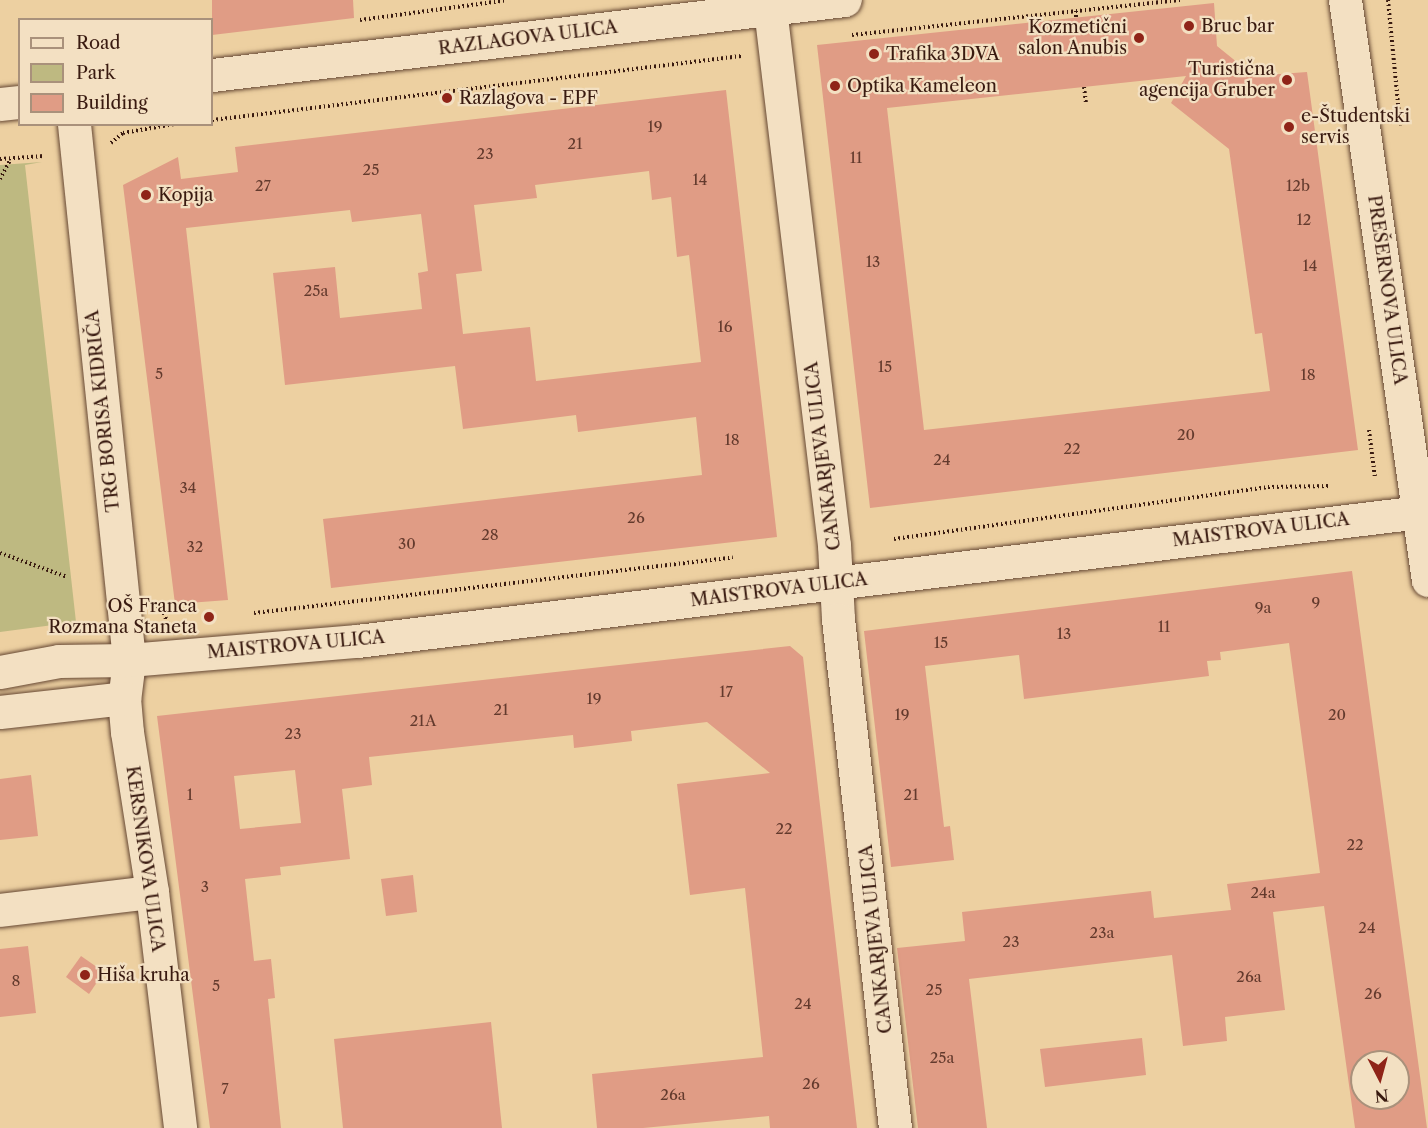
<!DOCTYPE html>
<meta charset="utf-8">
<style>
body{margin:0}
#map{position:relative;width:1428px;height:1128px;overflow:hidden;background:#edd0a1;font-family:"Libre Caslon Text",serif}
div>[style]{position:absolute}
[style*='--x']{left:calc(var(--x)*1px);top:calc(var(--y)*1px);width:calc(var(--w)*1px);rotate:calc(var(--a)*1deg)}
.green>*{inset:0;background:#beb981}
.building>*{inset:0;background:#e09c85}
.path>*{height:4px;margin-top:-2px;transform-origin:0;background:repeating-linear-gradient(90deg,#391a10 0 1.5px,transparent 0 4.5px)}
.roads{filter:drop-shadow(0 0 2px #664834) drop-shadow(0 0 2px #664834)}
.minor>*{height:33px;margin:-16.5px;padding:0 16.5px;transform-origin:16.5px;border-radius:16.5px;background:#f3e0c2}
.dots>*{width:16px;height:16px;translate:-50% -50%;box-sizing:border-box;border:3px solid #f3e0c2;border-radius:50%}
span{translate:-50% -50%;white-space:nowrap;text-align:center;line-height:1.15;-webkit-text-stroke:4.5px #f3e0c2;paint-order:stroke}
.number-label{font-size:15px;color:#633a2d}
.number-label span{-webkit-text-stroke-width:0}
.poi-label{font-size:18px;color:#391a10}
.left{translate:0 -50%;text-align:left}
.right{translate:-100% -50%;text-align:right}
.street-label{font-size:18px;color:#391a10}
.legend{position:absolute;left:18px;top:18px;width:195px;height:108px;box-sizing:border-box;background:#f3e0c2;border:2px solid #a9917b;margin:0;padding:8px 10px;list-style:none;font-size:18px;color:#391a10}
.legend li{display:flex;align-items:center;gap:12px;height:30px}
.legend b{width:30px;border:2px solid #a9917b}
.north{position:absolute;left:1350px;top:1050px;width:60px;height:60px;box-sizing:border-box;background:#f3e0c2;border:2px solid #a9917b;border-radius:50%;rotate:174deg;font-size:16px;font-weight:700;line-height:24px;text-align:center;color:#391a10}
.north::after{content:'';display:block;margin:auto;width:21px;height:27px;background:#8f2418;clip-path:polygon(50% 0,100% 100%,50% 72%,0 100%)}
</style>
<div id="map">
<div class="green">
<i style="clip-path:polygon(42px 162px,25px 165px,76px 622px,0 632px,0 165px)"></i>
</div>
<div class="building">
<i style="clip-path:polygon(212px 0,353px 0,354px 18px,212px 35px)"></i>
<i style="clip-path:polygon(evenodd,1214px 3px,1217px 46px,1254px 76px,1307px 72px,1358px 450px,870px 508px,817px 45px,1214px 3px,1186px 76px,1171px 103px,1229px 149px,1255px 334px,1262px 333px,1270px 391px,924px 430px,887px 108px,1186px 76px)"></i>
<i style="clip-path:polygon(evenodd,726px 90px,777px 537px,331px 588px,323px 519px,702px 475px,696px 417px,578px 432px,576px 415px,463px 429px,455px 366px,285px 385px,273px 273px,335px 267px,340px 318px,422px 309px,418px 273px,428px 271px,421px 214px,352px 222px,350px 210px,186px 228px,228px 600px,175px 604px,123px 185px,178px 157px,181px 179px,238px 172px,235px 147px,726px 90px,649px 171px,652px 200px,671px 197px,677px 257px,689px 255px,701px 362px,536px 381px,530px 327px,463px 334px,456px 274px,482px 271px,474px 205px,537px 198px,535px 185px,649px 171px)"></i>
<i style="clip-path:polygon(evenodd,1352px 571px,1427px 1128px,1355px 1128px,1324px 906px,1273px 912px,1285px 1010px,1225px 1017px,1227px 1041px,1183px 1046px,1172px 955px,969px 979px,987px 1128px,918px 1128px,897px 948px,965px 941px,962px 912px,1151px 891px,1154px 918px,1231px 910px,1227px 884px,1320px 873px,1289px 643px,1220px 652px,1221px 660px,1207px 661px,1209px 676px,1024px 699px,1019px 655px,925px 666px,944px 827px,950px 826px,954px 860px,891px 867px,864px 631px,1352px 571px,1362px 1062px,1398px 1062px,1398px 1098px,1362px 1098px,1362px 1062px)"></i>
<i style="clip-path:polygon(evenodd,790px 646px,803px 657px,857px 1128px,770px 1128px,769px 1116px,643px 1128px,597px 1128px,592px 1074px,763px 1057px,745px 888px,690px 895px,677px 784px,770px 773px,707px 722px,631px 731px,632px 741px,574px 748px,573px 735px,369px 757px,372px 785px,342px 789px,350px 859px,280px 867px,281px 875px,245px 879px,254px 961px,271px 959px,275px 998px,268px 999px,281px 1128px,210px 1128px,157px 716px,790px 646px,295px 770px,301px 823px,240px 829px,234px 776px,295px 770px)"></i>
<i style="clip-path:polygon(31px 775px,38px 836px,0 840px,0 779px)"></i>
<i style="clip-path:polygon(413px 875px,417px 912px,386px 916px,381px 879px)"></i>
<i style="clip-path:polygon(28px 946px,36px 1013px,0 1017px,0 949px)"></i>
<i style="clip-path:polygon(81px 956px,104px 972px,89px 994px,66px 977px)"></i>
<i style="clip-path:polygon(491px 1022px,502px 1128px,343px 1128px,334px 1039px)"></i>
<i style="clip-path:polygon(1142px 1038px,1146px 1075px,1045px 1087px,1040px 1049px)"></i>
</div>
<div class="path">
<i style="--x:1388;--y:0;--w:126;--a:84.5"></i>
<i style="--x:1076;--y:11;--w:6;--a:90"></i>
<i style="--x:360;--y:20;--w:148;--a:-7.7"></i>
<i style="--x:852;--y:35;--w:332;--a:-6.1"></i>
<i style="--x:1084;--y:87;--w:17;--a:83"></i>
<i style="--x:212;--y:120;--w:533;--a:-6.9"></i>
<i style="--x:111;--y:143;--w:16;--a:-40"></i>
<i style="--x:123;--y:133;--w:52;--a:-10"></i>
<i style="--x:0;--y:159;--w:44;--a:-3.9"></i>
<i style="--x:0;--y:179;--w:21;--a:-62"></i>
<i style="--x:1369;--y:430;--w:48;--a:82.9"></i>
<i style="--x:894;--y:539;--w:378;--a:-7.9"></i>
<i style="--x:1268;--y:487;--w:62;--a:-0.9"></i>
<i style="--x:0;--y:553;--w:71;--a:19.7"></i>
<i style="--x:156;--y:609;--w:6;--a:0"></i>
<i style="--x:162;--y:609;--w:16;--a:68"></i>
<i style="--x:254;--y:613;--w:482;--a:-6.6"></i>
</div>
<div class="roads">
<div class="minor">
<i style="--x:769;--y:0;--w:549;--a:83.2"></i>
<i style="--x:834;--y:545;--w:74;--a:86.9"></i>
<i style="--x:838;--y:619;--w:512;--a:83.61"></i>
<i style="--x:1345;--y:0;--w:586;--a:81.86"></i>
<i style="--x:212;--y:75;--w:637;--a:-6.76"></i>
<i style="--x:0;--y:104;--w:20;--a:-6"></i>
<i style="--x:74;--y:124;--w:539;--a:84.14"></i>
<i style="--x:129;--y:660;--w:38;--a:97"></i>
<i style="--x:124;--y:698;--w:34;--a:85"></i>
<i style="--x:127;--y:732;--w:162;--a:81.1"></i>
<i style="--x:152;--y:892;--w:238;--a:83.2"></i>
<i style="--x:0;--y:672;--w:60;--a:-10.6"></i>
<i style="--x:59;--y:661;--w:70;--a:-0.8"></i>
<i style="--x:129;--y:660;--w:229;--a:-4.8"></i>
<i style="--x:357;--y:641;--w:1079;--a:-6.92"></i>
<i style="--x:0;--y:712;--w:125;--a:-6.4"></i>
<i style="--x:0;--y:910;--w:153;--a:-6.8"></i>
</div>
</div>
<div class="dots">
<i style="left:1189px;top:26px;background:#8f2418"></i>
<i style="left:1139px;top:38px;background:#8f2418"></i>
<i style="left:874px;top:54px;background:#8f2418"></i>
<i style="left:1287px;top:80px;background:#8f2418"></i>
<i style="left:835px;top:86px;background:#8f2418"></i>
<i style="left:447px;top:98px;background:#8f2418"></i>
<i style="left:1289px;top:127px;background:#8f2418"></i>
<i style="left:146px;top:195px;background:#8f2418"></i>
<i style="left:209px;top:617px;background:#8f2418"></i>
<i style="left:85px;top:975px;background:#8f2418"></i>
</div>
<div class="number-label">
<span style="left:655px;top:127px">19</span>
<span style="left:575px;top:144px">21</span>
<span style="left:485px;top:154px">23</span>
<span style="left:856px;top:158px">11</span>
<span style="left:371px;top:170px">25</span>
<span style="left:700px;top:180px">14</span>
<span style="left:263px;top:186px">27</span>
<span style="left:1298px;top:186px">12b</span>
<span style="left:1304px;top:220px">12</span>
<span style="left:873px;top:262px">13</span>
<span style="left:1310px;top:266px">14</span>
<span style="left:316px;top:291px">25a</span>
<span style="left:725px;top:327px">16</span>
<span style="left:885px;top:367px">15</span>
<span style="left:159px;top:374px">5</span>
<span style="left:1308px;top:375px">18</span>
<span style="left:1186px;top:435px">20</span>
<span style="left:732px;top:440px">18</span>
<span style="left:1072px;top:449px">22</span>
<span style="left:942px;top:460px">24</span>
<span style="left:188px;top:488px">34</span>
<span style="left:636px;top:518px">26</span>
<span style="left:490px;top:535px">28</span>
<span style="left:407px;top:544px">30</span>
<span style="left:195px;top:547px">32</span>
<span style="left:1316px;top:603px">9</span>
<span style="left:1263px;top:608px">9a</span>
<span style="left:1164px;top:627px">11</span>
<span style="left:1064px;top:634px">13</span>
<span style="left:941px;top:643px">15</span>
<span style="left:726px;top:692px">17</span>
<span style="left:594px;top:699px">19</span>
<span style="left:501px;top:710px">21</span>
<span style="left:902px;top:715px">19</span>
<span style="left:1337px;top:715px">20</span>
<span style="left:423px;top:721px">21A</span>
<span style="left:293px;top:734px">23</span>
<span style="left:190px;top:795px">1</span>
<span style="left:911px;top:795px">21</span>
<span style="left:784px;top:829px">22</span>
<span style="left:1355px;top:845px">22</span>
<span style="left:205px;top:887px">3</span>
<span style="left:1263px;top:893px">24a</span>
<span style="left:1367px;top:928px">24</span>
<span style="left:1102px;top:933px">23a</span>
<span style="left:1011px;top:942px">23</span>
<span style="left:1249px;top:977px">26a</span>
<span style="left:16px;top:981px">8</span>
<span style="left:216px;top:986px">5</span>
<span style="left:934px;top:990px">25</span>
<span style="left:1373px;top:994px">26</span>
<span style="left:803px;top:1004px">24</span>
<span style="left:942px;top:1058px">25a</span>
<span style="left:811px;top:1084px">26</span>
<span style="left:225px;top:1089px">7</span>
<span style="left:673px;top:1095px">26a</span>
</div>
<div class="poi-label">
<span class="left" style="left:1201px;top:26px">Bruc bar</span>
<span class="right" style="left:1127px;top:38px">Kozmetični<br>salon Anubis</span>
<span class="left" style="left:886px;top:54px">Trafika 3DVA</span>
<span class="right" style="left:1275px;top:80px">Turistična<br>agencija Gruber</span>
<span class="left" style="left:847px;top:86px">Optika Kameleon</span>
<span class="left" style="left:459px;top:98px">Razlagova - EPF</span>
<span class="left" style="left:1301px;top:127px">e-Študentski<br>servis</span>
<span class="left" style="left:158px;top:195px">Kopija</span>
<span class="right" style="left:197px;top:617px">OŠ Franca<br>Rozmana Staneta</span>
<span class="left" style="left:97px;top:975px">Hiša kruha</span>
</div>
<div class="street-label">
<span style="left:528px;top:38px;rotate:-7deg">RAZLAGOVA ULICA</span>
<span style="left:1387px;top:290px;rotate:82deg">PREŠERNOVA ULICA</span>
<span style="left:103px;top:411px;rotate:-96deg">TRG BORISA KIDRIČA</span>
<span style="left:823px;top:456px;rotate:-97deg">CANKARJEVA ULICA</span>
<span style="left:1261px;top:530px;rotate:-7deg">MAISTROVA ULICA</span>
<span style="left:779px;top:590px;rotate:-7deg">MAISTROVA ULICA</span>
<span style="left:296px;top:645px;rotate:-5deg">MAISTROVA ULICA</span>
<span style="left:145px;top:859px;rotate:82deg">KERSNIKOVA ULICA</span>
<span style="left:876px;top:939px;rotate:-96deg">CANKARJEVA ULICA</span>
</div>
<ul class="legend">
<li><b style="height:8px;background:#f3e0c2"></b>Road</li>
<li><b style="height:16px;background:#beb981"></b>Park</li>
<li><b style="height:16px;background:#e09c85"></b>Building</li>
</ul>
<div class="north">N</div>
</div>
